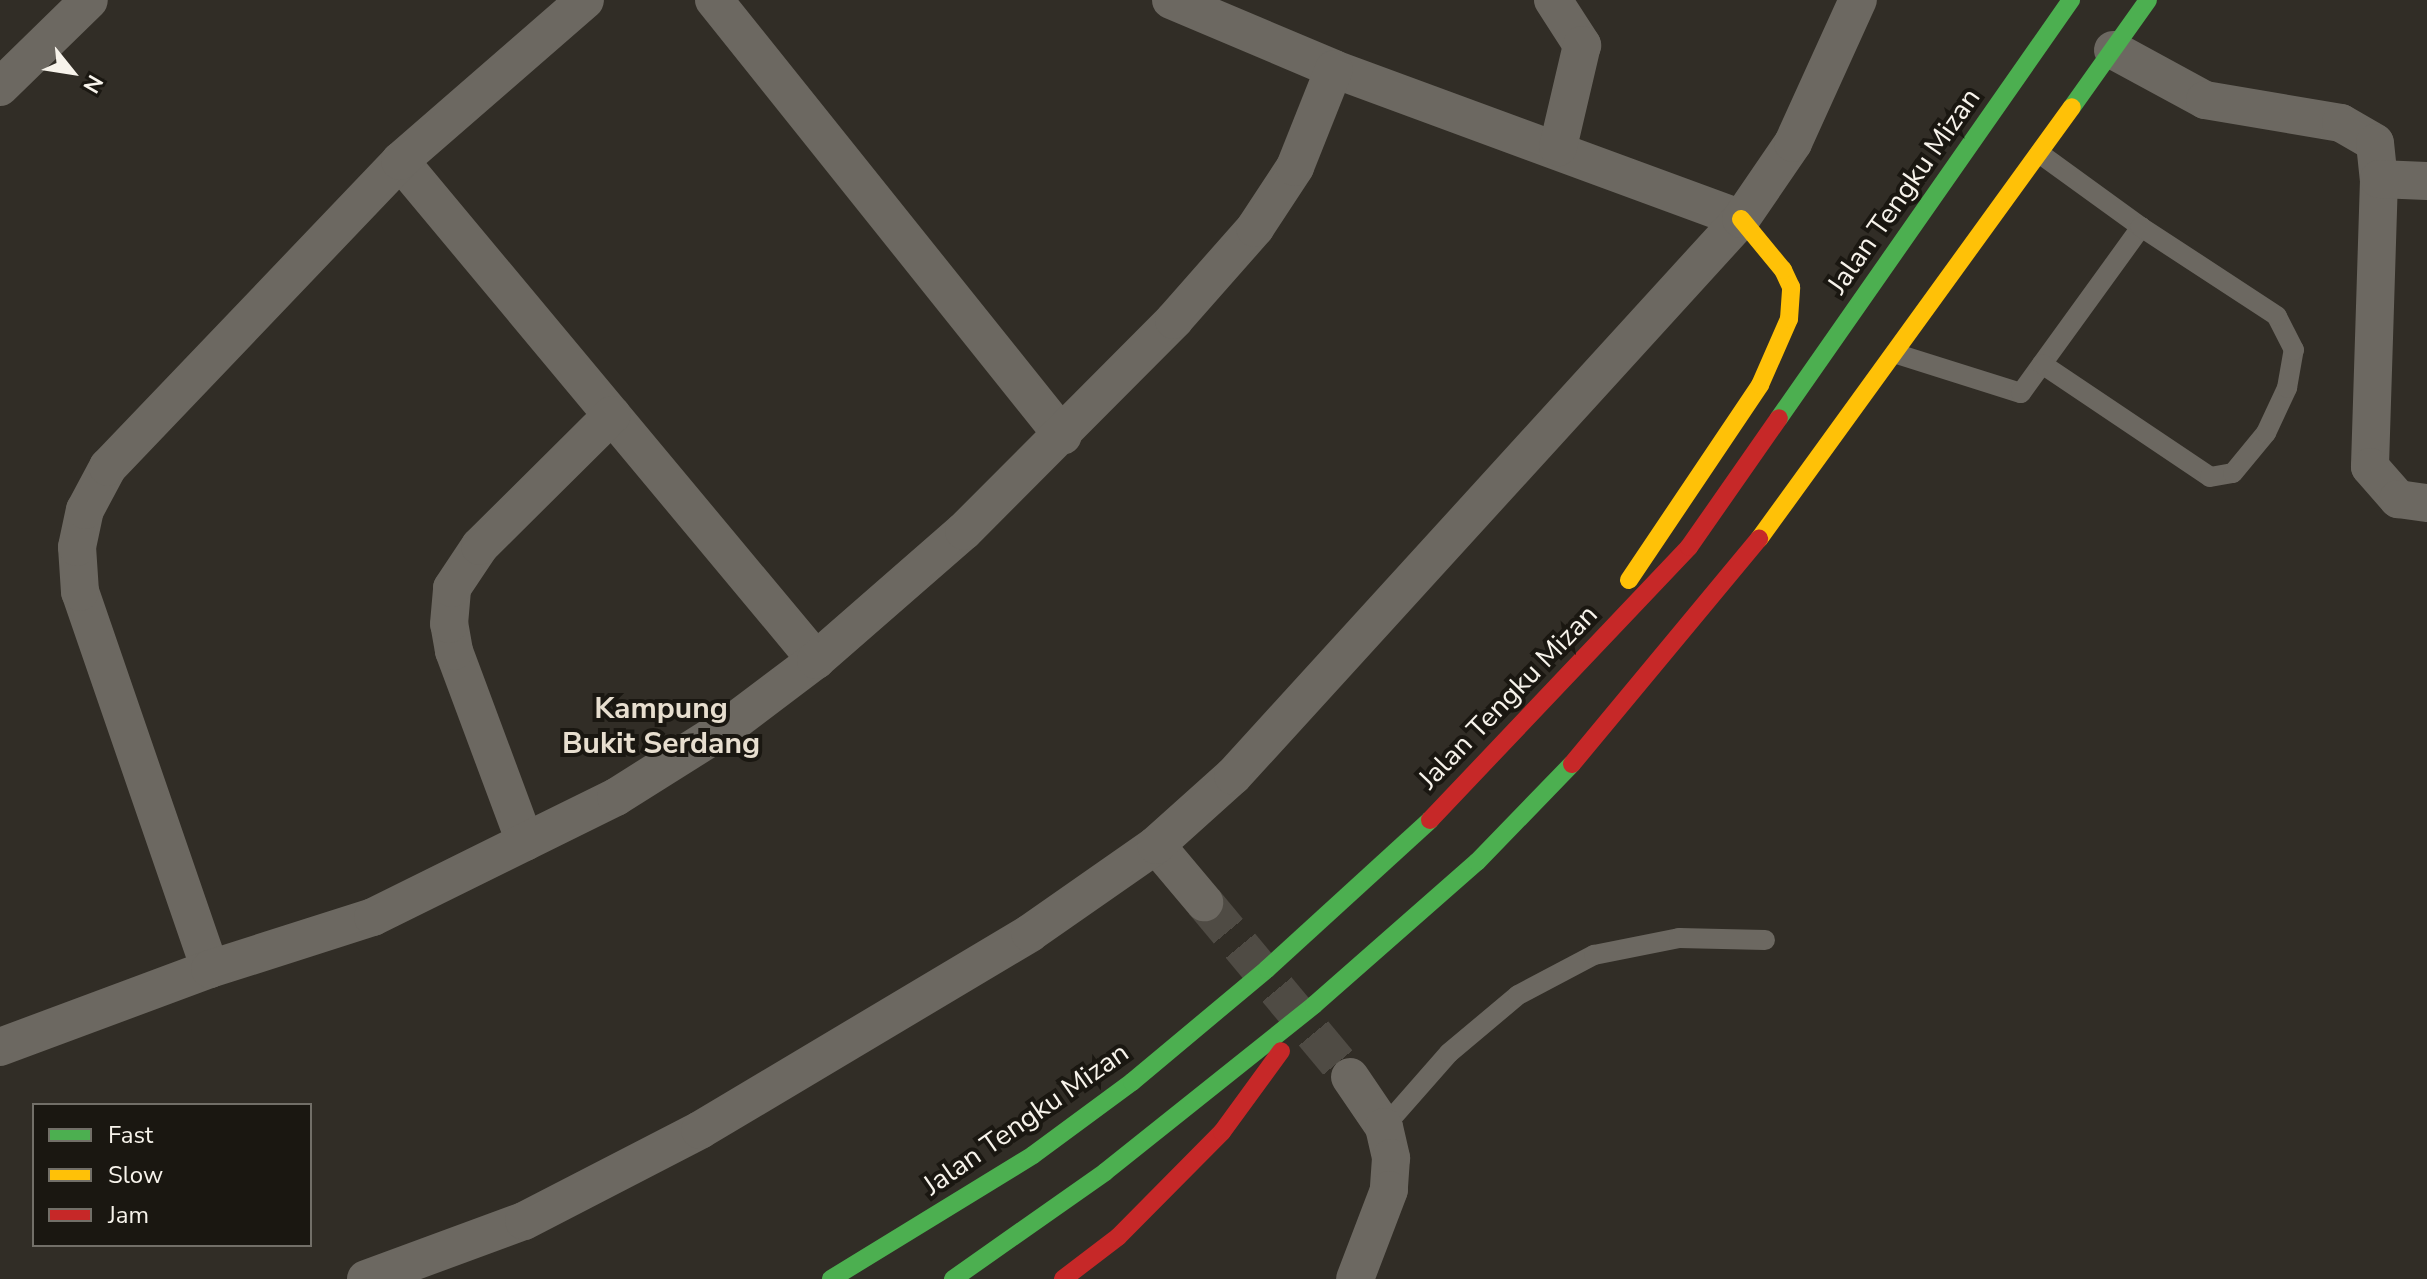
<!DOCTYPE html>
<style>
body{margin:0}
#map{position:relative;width:2427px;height:1279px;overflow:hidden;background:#312d26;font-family:"Nunito Sans",sans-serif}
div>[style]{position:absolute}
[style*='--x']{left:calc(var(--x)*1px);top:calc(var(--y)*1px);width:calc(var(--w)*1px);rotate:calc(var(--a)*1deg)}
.street-tunnel>*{height:38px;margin-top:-19px;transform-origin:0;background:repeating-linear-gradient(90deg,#4f4b44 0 38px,transparent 0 57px)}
.lane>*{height:20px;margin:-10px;padding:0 10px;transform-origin:10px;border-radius:10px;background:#6c6861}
.street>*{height:38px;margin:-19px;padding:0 19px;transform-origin:19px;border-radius:19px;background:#6c6861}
.fast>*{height:18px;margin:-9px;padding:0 9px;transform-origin:9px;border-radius:9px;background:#4caf50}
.slow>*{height:18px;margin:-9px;padding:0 9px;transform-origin:9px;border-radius:9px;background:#ffc107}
.jam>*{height:18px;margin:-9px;padding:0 9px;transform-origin:9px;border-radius:9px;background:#c62828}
span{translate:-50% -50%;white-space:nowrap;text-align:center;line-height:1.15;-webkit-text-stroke:8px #1a1711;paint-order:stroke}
.street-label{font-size:28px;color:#f7f3eb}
.neighbourhood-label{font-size:30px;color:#e7decf;font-weight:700}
.legend{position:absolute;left:32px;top:1103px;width:280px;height:144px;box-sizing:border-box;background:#1a1711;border:2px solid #726f68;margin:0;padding:10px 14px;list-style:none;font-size:24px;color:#f7f3eb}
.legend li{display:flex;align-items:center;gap:16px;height:40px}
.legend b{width:40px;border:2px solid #726f68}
.north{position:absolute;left:32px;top:32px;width:80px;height:80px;-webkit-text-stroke:6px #1a1711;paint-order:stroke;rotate:120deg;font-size:22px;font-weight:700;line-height:32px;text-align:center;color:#f7f3eb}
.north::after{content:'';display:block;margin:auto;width:28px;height:36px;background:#f7f3eb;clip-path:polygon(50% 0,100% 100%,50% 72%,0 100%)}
</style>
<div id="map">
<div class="street-tunnel">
<i style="--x:1204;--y:902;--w:228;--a:50.2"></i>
</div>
<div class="lane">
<i style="--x:1897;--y:354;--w:130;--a:17.5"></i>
<i style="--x:2021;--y:393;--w:205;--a:-54.1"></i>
<i style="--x:2141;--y:227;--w:125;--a:-144.1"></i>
<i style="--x:2042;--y:364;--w:202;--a:33.9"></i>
<i style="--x:2210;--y:477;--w:23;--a:-10"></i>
<i style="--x:2233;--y:473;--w:52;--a:-50.5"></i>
<i style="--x:2266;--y:433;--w:50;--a:-65"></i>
<i style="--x:2287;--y:388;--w:39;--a:-80"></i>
<i style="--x:2294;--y:350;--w:38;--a:-117"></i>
<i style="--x:2277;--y:316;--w:163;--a:-146.8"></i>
<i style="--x:1384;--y:1127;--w:98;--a:-48.7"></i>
<i style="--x:1449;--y:1053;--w:90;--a:-40"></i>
<i style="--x:1518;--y:995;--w:86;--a:-27.8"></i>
<i style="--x:1594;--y:955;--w:87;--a:-11.3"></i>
<i style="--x:1679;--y:938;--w:86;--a:1.3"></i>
</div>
<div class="street">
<i style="--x:714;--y:0;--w:558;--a:51.32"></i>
<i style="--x:1171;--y:0;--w:177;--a:22.9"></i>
<i style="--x:1334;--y:69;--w:434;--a:20.2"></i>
<i style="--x:1553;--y:0;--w:54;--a:57.2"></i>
<i style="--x:1582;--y:45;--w:105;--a:103.2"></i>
<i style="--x:2113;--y:50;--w:105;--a:28.5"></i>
<i style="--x:2205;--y:100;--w:138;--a:9.6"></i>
<i style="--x:2341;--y:123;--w:39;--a:30"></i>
<i style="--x:2375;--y:143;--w:36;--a:84"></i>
<i style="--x:2379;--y:179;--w:288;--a:91.8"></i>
<i style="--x:2370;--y:467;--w:43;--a:48.8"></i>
<i style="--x:2398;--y:499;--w:29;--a:8"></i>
<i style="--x:0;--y:87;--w:124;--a:-44.3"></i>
<i style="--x:400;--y:161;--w:650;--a:50.18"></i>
<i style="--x:2379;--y:179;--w:48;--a:2.4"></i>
<i style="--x:525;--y:842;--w:204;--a:-110.4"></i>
<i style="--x:454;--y:651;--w:27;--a:-100"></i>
<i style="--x:449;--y:624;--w:36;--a:-85"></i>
<i style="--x:452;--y:588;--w:50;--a:-56.3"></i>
<i style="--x:480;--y:546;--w:186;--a:-44.8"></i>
<i style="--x:1156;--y:845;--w:75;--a:49.9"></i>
<i style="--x:210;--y:969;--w:399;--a:-109"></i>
<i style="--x:80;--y:592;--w:45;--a:-93.8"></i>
<i style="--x:77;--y:547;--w:38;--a:-78"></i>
<i style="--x:85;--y:510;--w:49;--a:-61.9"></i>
<i style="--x:108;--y:467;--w:423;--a:-46.3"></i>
<i style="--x:400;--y:161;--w:245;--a:-41"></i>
<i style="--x:0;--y:1047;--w:224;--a:-20.4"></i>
<i style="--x:210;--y:969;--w:171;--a:-17.7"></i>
<i style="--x:373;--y:917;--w:271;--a:-26.3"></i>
<i style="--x:616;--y:797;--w:131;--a:-32.2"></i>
<i style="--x:727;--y:727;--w:111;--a:-37"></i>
<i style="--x:816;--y:660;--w:196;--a:-41.1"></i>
<i style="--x:964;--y:531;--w:298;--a:-45.1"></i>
<i style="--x:1174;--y:320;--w:123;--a:-48.6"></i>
<i style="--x:1255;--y:228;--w:73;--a:-56.7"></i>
<i style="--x:1295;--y:167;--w:105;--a:-68.3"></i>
<i style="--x:1350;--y:1077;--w:60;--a:55.8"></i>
<i style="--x:1384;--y:1127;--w:32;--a:77"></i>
<i style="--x:1391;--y:1158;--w:32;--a:94"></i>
<i style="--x:1389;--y:1190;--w:95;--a:110.9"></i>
<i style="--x:366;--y:1279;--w:168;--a:-20.2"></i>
<i style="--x:524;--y:1221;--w:198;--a:-27.3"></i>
<i style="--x:700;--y:1130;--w:384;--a:-30.8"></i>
<i style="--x:1030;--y:933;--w:154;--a:-34.9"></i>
<i style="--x:1156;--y:845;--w:103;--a:-41.9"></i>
<i style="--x:1233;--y:776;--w:754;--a:-47.63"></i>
<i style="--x:1741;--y:219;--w:92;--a:-55.6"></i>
<i style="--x:1793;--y:143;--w:157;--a:-65.6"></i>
</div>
<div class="fast">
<i style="--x:2072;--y:107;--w:131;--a:-54.6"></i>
<i style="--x:1779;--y:418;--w:510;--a:-55.06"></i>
<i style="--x:831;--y:1279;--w:237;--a:-31.5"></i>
<i style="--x:1033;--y:1155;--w:123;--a:-36.4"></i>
<i style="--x:1132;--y:1082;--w:176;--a:-39.9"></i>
<i style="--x:1267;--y:969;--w:221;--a:-42.4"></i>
<i style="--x:953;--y:1279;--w:186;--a:-35.1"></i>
<i style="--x:1105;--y:1172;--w:268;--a:-38.6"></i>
<i style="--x:1314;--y:1005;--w:217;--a:-41.3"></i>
<i style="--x:1477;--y:862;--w:136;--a:-45.9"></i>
</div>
<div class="slow">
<i style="--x:1759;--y:539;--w:533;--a:-54.08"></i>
<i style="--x:1629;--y:580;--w:235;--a:-56.1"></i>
<i style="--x:1760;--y:385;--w:72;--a:-66.3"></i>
<i style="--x:1789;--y:319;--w:32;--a:-86"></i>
<i style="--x:1791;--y:287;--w:19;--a:-115"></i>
<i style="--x:1783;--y:270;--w:66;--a:-129.5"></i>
</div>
<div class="jam">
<i style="--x:1572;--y:764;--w:293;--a:-50.3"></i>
<i style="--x:1430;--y:820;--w:376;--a:-46.5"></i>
<i style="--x:1689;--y:547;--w:157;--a:-55.1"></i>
<i style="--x:1063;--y:1279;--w:69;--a:-37.4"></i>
<i style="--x:1118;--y:1237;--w:148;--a:-45.3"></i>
<i style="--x:1222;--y:1132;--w:100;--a:-53.9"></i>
</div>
<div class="street-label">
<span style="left:1904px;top:191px;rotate:-55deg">Jalan Tengku Mizan</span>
<span style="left:1508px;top:697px;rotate:-46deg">Jalan Tengku Mizan</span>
<span style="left:1026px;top:1119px;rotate:-35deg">Jalan Tengku Mizan</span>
</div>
<div class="neighbourhood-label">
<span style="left:661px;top:726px">Kampung<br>Bukit Serdang</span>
</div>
<ul class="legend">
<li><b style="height:10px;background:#4caf50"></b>Fast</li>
<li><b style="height:10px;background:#ffc107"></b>Slow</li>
<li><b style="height:10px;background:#c62828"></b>Jam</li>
</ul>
<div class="north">N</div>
</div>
